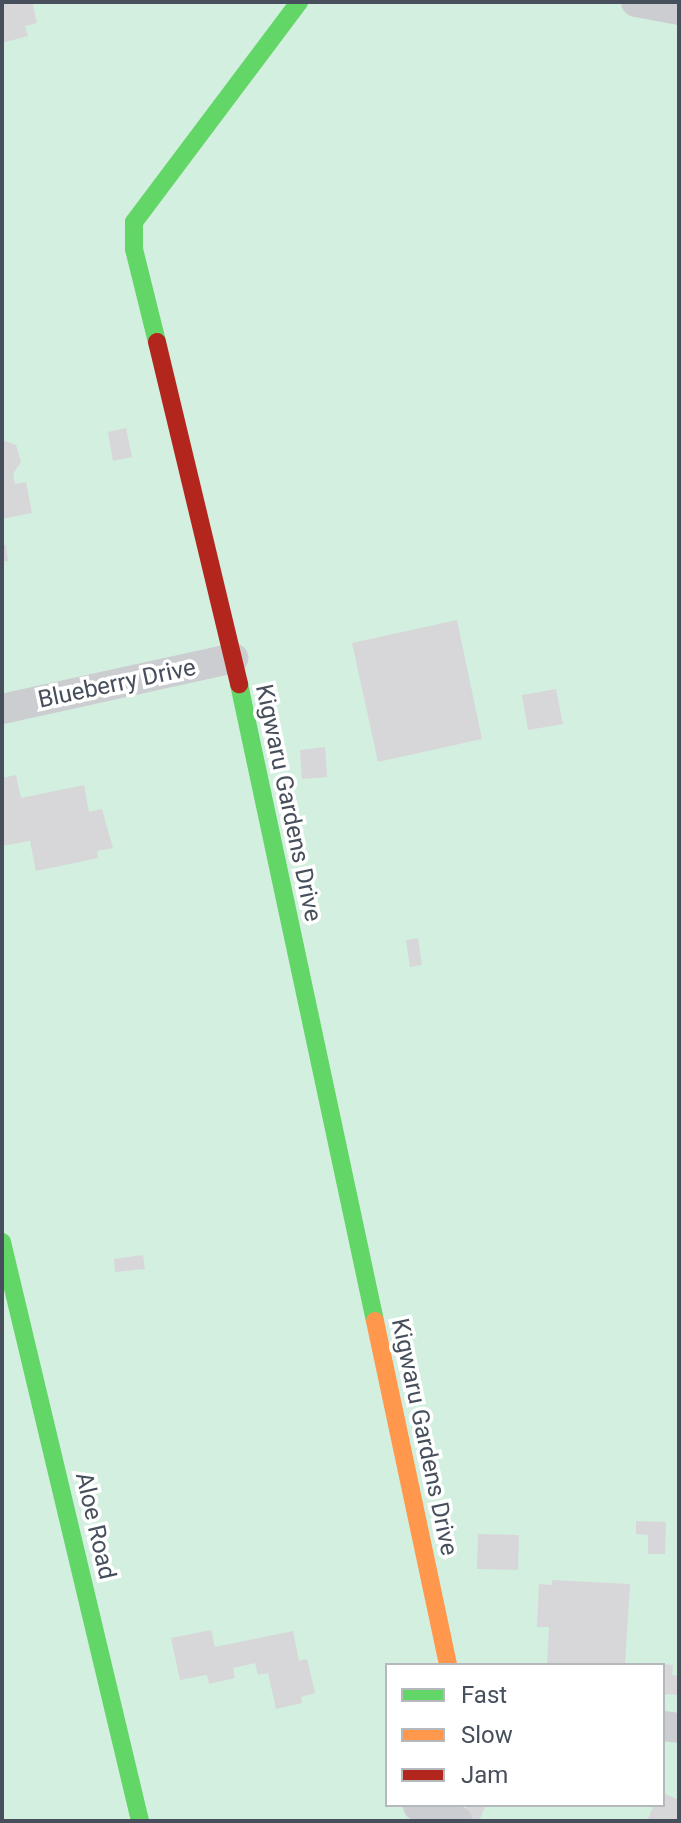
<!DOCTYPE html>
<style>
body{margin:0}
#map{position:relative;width:681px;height:1823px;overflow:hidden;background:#f0efef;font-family:Roboto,sans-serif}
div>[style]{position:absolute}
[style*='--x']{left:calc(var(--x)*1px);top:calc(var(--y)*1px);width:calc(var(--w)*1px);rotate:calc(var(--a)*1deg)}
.green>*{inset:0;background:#d3efe0}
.building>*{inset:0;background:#d7d7d9}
.street>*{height:30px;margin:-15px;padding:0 15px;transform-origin:15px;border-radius:15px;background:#cbcdd0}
.fast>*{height:18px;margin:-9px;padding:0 9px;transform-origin:9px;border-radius:9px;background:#63d668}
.slow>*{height:18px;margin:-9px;padding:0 9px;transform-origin:9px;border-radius:9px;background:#ff974d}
.jam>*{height:18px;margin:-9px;padding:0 9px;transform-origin:9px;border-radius:9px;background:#b3261e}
span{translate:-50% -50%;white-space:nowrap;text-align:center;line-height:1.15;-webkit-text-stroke:7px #fff;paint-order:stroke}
.street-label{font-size:24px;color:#464f5b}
.frame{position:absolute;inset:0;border:4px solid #464f5b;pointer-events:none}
.legend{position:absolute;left:385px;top:1663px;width:280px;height:144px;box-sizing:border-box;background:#fff;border:2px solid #b5b9bd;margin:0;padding:10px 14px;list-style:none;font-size:24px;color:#464f5b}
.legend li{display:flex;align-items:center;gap:16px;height:40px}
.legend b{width:40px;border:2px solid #b5b9bd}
</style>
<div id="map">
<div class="green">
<i style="clip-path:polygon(evenodd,2px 2px,679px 2px,679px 1821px,2px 1821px,2px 2px,387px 1665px,663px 1665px,663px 1805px,387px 1805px,387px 1665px)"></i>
</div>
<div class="building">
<i style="clip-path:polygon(2px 2px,32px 2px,37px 23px,25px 26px,28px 36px,2px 43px)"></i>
<i style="clip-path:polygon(126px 428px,132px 457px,113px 461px,108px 432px)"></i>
<i style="clip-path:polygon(2px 440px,16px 445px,21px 462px,13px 474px,15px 484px,26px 482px,32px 513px,2px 519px)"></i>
<i style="clip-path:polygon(2px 545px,6px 545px,8px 561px,2px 562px)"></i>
<i style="clip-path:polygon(457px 620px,482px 739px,378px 762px,352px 643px)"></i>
<i style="clip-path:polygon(556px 689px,563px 724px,528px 730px,522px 695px)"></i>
<i style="clip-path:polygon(325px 747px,327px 777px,302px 779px,300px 750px)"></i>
<i style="clip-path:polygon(16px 775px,21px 798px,84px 785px,89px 812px,102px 809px,113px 848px,97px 851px,98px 858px,36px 871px,30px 841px,2px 846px,2px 778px)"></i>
<i style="clip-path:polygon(418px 938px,422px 965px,410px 967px,406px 940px)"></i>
<i style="clip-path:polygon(143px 1255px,145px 1269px,115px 1272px,114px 1259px)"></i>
<i style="clip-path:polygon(636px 1521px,666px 1522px,665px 1554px,648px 1554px,648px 1535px,636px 1534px)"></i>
<i style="clip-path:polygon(478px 1534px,519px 1535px,518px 1570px,477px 1569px)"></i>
<i style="clip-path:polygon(552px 1580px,630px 1584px,625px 1665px,547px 1665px,549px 1627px,537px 1627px,539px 1584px,552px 1585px)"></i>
<i style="clip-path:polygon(211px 1630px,215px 1647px,293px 1631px,299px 1661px,307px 1659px,315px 1693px,301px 1697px,302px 1703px,276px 1709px,268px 1673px,258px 1675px,255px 1663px,233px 1668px,235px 1678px,209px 1684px,207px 1675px,180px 1680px,171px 1638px)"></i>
<i style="clip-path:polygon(663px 1664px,673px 1665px,672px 1675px,679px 1676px,679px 1695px,663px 1694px)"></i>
<i style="clip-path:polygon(663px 1793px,679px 1800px,679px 1821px,647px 1821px,654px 1805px,663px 1805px)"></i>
<i style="clip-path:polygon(467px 1805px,486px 1805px,479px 1821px,461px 1818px)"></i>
</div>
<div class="street">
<i style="--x:636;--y:2;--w:44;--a:10.5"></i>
<i style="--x:2;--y:709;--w:237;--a:-12.4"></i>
<i style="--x:663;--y:1726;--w:16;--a:7"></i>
<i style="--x:418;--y:1806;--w:42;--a:21"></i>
</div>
<div class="fast">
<i style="--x:157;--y:342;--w:96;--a:-103.9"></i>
<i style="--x:134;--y:249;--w:27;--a:-90"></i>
<i style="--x:134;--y:222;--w:275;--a:-53.1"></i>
<i style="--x:239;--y:684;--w:651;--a:77.95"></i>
<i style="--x:2;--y:1242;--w:595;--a:76.59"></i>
</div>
<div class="slow">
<i style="--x:375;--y:1321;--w:352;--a:78"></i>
</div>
<div class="jam">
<i style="--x:157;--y:342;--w:352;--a:76.5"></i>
</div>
<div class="street-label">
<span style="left:117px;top:684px;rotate:-12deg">Blueberry Drive</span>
<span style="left:288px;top:803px;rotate:78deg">Kigwaru Gardens Drive</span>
<span style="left:424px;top:1437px;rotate:78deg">Kigwaru Gardens Drive</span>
<span style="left:95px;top:1526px;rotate:77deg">Aloe Road</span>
</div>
<div class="frame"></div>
<ul class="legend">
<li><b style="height:10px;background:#63d668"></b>Fast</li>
<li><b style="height:10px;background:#ff974d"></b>Slow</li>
<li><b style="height:10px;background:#b3261e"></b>Jam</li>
</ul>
</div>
